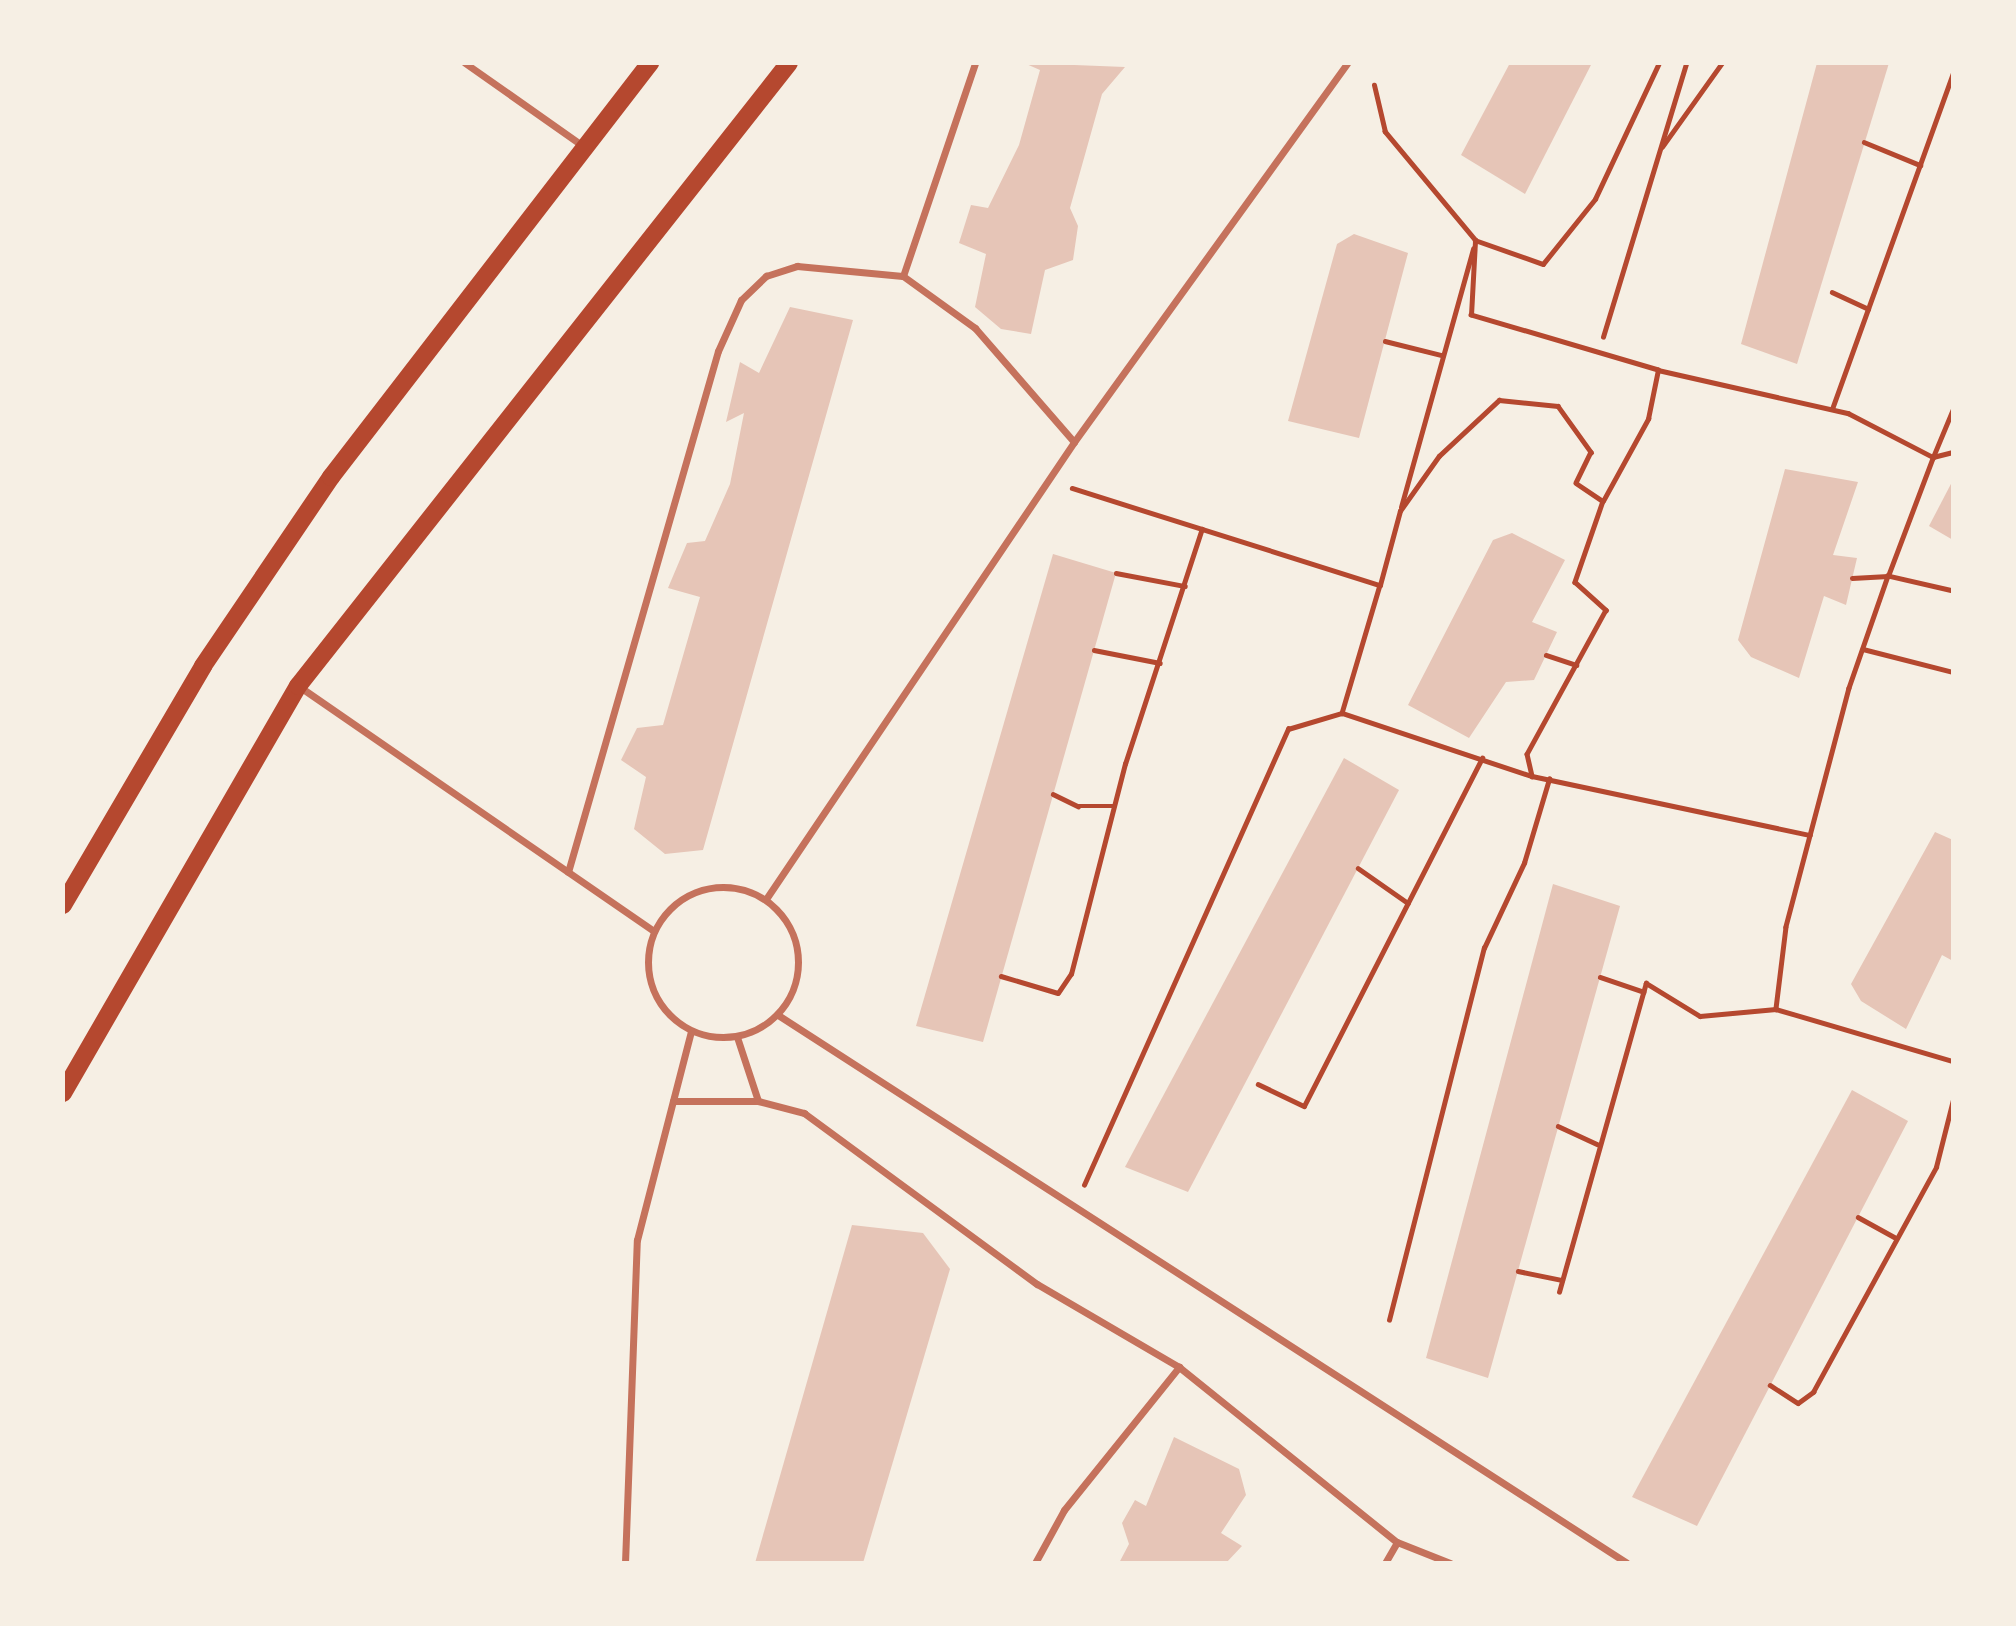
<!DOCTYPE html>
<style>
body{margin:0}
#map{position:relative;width:2016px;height:1626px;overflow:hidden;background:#f6efe4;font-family:"Libre Baskerville",serif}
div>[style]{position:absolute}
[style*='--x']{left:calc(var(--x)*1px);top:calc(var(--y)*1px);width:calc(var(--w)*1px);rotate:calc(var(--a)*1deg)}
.building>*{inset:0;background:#e6c5b7}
.path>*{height:4.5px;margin:-2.25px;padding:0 2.25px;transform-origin:2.25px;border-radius:2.25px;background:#b5482f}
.minor>*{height:7px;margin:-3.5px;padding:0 3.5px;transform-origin:3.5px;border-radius:3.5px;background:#c5725c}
.minor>.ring{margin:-3.5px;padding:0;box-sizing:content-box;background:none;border:7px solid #c5725c;border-radius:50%}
.primary>*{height:18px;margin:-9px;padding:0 9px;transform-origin:9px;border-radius:9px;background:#b5482f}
span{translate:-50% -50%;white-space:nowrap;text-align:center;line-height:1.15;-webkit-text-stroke:7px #f6efe4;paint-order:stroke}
.frame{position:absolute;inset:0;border:65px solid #f6efe4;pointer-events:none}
</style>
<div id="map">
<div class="building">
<i style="clip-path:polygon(1024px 63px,1125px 67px,1102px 94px,1070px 208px,1078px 226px,1073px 260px,1045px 270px,1031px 334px,1001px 329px,975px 307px,986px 254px,959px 243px,971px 205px,988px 208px,1019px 145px,1040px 70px)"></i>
<i style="clip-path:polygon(1510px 63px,1592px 63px,1525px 194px,1461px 155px)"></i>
<i style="clip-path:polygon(1817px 63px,1889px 63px,1797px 364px,1741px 344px)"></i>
<i style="clip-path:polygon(1354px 234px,1408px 253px,1359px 438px,1288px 421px,1337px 244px)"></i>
<i style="clip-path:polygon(790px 307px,853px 320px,703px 850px,665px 854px,634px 829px,646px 777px,621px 760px,637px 728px,663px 725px,700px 597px,668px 588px,687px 543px,705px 541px,730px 484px,744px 413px,726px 422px,740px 362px,759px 373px)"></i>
<i style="clip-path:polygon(1785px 469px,1858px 482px,1833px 555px,1857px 558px,1846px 605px,1824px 596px,1799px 678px,1751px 657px,1738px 640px)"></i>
<i style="clip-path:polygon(1953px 480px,1953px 540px,1929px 526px)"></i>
<i style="clip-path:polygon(1512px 533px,1565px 560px,1532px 622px,1557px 632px,1534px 680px,1506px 682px,1469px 738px,1408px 705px,1493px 540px)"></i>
<i style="clip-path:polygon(1053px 554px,1116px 573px,983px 1042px,916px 1026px)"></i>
<i style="clip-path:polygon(1344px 758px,1399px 790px,1188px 1192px,1125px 1167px)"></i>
<i style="clip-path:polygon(1935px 832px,1953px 840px,1953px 961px,1942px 955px,1906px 1029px,1861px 1001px,1851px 984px)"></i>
<i style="clip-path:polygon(1553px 884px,1620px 906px,1488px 1378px,1426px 1358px)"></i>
<i style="clip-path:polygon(1852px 1090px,1908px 1121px,1697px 1526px,1632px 1497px)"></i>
<i style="clip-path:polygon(852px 1225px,923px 1233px,950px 1269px,863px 1563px,755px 1563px)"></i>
<i style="clip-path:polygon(1174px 1437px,1239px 1469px,1246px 1495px,1221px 1533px,1242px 1546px,1226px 1563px,1119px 1563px,1129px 1544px,1122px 1523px,1135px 1500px,1146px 1506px)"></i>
</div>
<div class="path">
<i style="--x:1864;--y:142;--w:61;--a:22.3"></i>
<i style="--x:1662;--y:147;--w:103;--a:-54.5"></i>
<i style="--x:1475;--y:240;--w:72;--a:19.4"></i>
<i style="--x:1543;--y:264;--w:83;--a:-51.3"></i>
<i style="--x:1595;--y:199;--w:150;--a:-64.8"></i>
<i style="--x:1832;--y:292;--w:40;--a:25"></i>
<i style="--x:1603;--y:337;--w:286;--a:-73.1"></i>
<i style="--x:1385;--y:341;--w:58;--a:14"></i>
<i style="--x:1658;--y:370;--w:195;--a:12.8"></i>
<i style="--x:1848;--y:413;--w:96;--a:27.4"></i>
<i style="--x:1933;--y:457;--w:52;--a:-67.4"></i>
<i style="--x:1832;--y:409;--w:358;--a:-70.2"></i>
<i style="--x:1072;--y:488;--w:323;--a:17.5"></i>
<i style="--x:1380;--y:585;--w:77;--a:-74.9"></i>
<i style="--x:1400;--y:511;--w:67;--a:-54.7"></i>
<i style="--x:1439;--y:456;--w:82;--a:-43"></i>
<i style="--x:1499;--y:400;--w:59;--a:5.8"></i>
<i style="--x:1558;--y:406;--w:57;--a:54.3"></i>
<i style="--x:1591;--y:452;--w:34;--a:116"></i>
<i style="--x:1576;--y:483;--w:32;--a:34"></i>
<i style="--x:1603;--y:501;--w:94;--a:-61.2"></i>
<i style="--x:1648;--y:419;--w:50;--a:-78.5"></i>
<i style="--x:1658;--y:370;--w:195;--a:-163.6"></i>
<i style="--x:1471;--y:315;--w:75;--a:-86.9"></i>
<i style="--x:1475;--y:240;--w:141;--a:-129.8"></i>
<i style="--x:1385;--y:132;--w:48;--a:-103.2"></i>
<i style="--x:1603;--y:501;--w:86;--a:109.1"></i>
<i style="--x:1575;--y:582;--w:42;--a:42.1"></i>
<i style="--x:1606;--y:610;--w:164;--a:118.7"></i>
<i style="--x:1527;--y:754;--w:23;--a:77"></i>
<i style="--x:1532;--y:776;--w:284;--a:12"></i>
<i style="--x:1401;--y:507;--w:268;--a:-74.4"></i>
<i style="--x:1116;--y:573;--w:70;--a:10.7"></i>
<i style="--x:1852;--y:578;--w:36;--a:-3"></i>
<i style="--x:1888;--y:576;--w:127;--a:-69.3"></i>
<i style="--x:1933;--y:457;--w:21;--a:-14"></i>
<i style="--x:1380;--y:585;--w:134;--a:106.5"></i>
<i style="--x:1342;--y:713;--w:199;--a:18.4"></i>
<i style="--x:1953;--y:591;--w:67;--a:-167"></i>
<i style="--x:1888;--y:576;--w:119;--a:109.2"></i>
<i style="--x:1849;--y:688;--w:247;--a:104.8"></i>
<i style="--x:1786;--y:927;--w:83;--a:97"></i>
<i style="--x:1776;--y:1009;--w:184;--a:16.4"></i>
<i style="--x:1863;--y:649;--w:93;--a:14.3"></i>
<i style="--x:1094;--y:650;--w:67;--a:11.1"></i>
<i style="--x:1546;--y:655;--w:32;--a:18"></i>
<i style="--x:1053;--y:794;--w:28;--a:26"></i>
<i style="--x:1078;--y:806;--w:36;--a:0"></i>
<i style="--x:1358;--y:868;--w:61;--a:35"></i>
<i style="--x:1001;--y:976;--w:59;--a:16.6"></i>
<i style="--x:1058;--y:993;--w:23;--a:-56"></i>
<i style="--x:1071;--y:974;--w:217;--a:-75.6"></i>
<i style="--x:1125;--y:764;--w:247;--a:-71.9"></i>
<i style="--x:1600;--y:977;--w:46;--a:18.8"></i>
<i style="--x:1258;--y:1084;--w:51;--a:25.6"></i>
<i style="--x:1304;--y:1106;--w:391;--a:-62.9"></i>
<i style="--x:1558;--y:1126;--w:43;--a:24.8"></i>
<i style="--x:1084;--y:1185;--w:500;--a:-65.9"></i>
<i style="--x:1288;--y:729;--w:56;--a:-16.5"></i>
<i style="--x:1858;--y:1217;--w:43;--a:28.9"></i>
<i style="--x:1518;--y:1271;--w:45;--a:11.6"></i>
<i style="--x:1559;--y:1292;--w:321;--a:-74.3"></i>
<i style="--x:1646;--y:983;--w:63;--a:31.4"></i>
<i style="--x:1700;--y:1016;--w:76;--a:-5.3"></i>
<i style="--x:1389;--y:1320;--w:384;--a:-75.7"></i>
<i style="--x:1484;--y:948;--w:94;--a:-64.8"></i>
<i style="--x:1524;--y:863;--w:88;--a:-73.4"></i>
<i style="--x:1770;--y:1385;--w:33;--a:33"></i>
<i style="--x:1798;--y:1403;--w:19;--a:-36"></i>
<i style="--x:1813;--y:1392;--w:256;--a:-61.3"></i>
<i style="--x:1936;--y:1167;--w:69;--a:-75.8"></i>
</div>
<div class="minor">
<i style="--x:465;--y:63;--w:144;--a:35.1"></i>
<i style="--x:903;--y:276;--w:225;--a:-71.3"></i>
<i style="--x:300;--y:687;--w:430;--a:34.6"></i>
<i style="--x:568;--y:872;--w:542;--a:-73.94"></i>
<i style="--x:718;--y:351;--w:56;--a:-65.7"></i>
<i style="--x:741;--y:300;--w:35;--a:-44"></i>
<i style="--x:766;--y:276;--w:33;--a:-18"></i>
<i style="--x:797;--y:266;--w:106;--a:5.4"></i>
<i style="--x:903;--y:276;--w:89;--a:35.8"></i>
<i style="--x:975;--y:328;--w:151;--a:49"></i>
<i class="ring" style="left:648px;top:887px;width:143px;height:143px"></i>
<i style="--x:766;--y:899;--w:551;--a:-56.02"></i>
<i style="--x:1074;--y:442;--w:467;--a:-54.2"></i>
<i style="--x:778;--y:1015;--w:1010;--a:32.84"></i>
<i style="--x:737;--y:1037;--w:67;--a:71.8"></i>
<i style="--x:673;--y:1101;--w:85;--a:0"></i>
<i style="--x:758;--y:1101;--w:48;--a:14.6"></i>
<i style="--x:804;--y:1113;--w:289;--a:36.3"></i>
<i style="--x:1037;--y:1284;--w:164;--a:30.3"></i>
<i style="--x:1179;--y:1367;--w:280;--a:38.8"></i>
<i style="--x:1397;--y:1542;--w:57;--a:21.6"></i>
<i style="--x:625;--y:1563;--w:323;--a:-87.9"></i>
<i style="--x:637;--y:1240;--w:216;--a:-75.5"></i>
<i style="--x:1035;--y:1563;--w:60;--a:-61.3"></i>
<i style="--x:1064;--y:1510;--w:184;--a:-51.2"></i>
<i style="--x:1385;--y:1563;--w:24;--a:-60"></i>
</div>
<div class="primary">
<i style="--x:63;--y:905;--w:277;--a:-59.6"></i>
<i style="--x:203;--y:666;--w:228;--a:-55.9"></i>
<i style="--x:331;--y:477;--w:523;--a:-52.38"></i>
<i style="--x:63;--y:1093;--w:470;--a:-60"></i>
<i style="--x:298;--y:686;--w:793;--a:-51.76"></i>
</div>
<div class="frame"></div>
</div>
